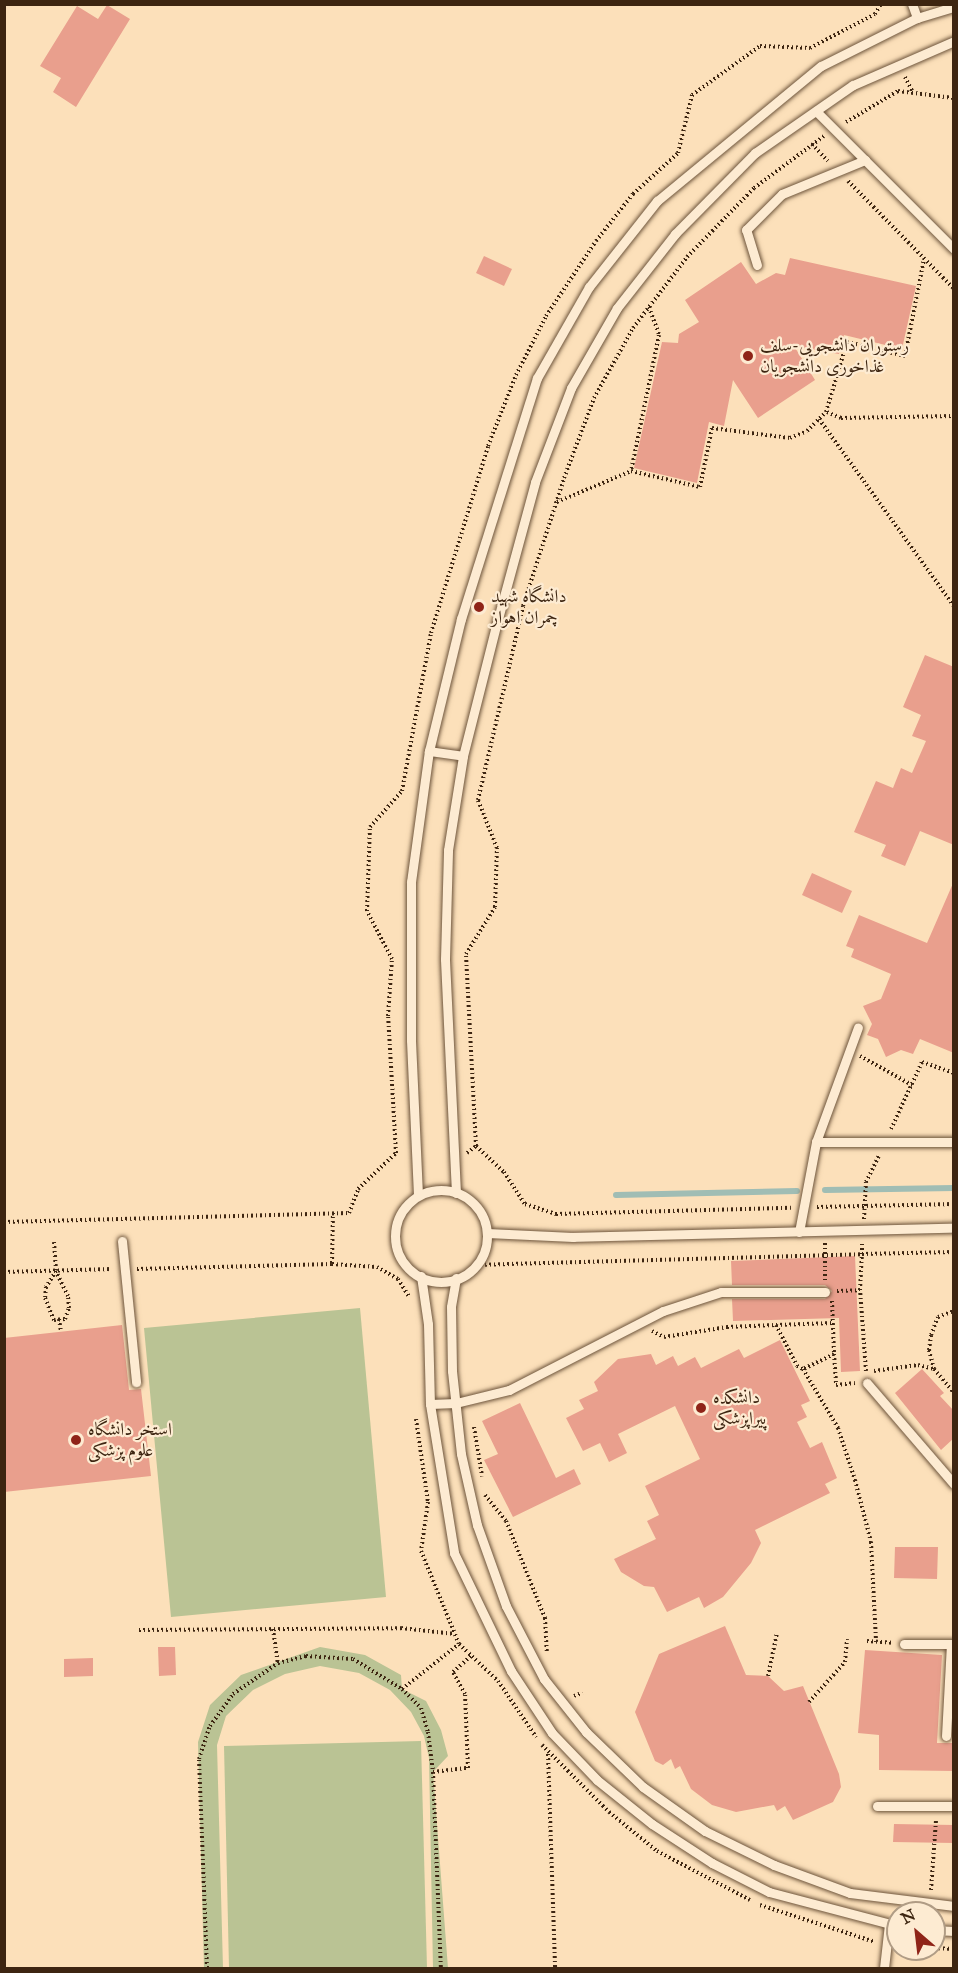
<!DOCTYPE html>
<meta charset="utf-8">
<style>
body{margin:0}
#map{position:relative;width:958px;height:1973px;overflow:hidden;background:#fce0ba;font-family:"IM FELL Great Primer",Amiri,serif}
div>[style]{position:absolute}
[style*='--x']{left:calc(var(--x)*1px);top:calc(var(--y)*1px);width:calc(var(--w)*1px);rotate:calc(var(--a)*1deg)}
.green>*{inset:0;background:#bac394}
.stream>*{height:6px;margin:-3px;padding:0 3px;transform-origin:3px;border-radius:3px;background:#a0bdb4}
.building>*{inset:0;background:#e99f8d}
.path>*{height:4px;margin-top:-2px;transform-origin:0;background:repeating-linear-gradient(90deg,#3d2511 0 1.5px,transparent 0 4.5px)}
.roads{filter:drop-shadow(0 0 2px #6d543b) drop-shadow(0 0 2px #6d543b)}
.service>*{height:9px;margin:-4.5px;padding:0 4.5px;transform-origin:4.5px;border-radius:4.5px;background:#fdebd2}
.service>.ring{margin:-4.5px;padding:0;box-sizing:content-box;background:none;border:9px solid #fdebd2;border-radius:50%}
.dots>*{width:16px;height:16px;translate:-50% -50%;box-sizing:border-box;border:3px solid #fdebd2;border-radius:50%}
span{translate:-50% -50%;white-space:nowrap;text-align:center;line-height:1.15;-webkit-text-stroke:4.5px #fdebd2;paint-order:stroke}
.poi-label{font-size:18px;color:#3d2511}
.left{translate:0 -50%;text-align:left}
.frame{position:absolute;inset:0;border:6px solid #3d2511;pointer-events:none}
.north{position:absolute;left:886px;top:1901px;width:60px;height:60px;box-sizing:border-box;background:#fdebd2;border:2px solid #b09c85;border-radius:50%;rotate:332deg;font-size:16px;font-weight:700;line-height:24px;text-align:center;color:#3d2511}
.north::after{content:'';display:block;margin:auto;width:21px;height:27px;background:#8f2418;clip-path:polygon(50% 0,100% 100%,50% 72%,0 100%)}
</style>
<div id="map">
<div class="green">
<i style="clip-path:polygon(360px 1308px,386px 1597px,171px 1617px,144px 1328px)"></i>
<i style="clip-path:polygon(320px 1647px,365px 1655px,401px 1675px,402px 1689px,426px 1701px,441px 1730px,448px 1756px,433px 1772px,448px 1968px,433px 1968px,429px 1758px,424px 1736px,411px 1712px,390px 1690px,359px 1673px,320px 1666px,285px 1674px,253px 1690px,226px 1716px,217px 1745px,223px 1968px,204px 1968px,198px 1742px,210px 1705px,241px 1675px)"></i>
<i style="clip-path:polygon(421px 1741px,427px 1968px,229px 1968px,224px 1746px)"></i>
</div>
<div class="stream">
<i style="--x:825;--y:1190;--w:129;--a:-0.9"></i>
<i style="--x:616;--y:1195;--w:181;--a:-1.3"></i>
</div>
<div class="building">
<i style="clip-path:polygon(107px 5px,130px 19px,76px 107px,53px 92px,61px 78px,40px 66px,77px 6px,98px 19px)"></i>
<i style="clip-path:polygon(484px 256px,512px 269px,504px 286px,476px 273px)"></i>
<i style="clip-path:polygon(790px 258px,916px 286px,902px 349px,844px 335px,839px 354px,794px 346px,815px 380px,758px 418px,733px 380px,724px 426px,709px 422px,697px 483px,634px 468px,662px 342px,678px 343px,679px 334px,699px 322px,685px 300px,741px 262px,756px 284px,776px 273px,785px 275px)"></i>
<i style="clip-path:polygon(925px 655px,954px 667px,954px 845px,920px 831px,905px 866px,881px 856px,886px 845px,854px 832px,876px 781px,893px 788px,901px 768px,912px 773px,926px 741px,912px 736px,921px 715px,903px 707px)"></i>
<i style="clip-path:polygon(812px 873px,852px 891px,842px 913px,802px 895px)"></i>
<i style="clip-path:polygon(954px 881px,954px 1053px,920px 1039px,913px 1054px,901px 1050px,886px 1057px,878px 1039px,867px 1035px,872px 1024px,863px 1006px,881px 999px,891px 974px,851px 957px,854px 949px,846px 946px,859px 915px,927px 943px)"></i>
<i style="clip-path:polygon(855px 1256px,860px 1371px,841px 1372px,839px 1318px,733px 1321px,732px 1299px,825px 1299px,832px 1291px,825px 1285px,732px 1285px,731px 1261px)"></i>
<i style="clip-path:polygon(122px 1325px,129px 1390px,141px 1389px,151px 1476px,4px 1492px,4px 1338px)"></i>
<i style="clip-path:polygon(780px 1340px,810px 1401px,801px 1405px,807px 1417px,797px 1422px,810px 1448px,822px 1442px,837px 1478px,825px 1484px,830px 1493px,755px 1530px,761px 1543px,751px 1563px,723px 1597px,704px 1608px,699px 1597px,667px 1612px,654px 1587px,644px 1586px,621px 1572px,614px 1559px,656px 1539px,647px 1521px,659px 1515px,645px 1486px,700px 1459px,675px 1406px,618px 1434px,627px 1453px,609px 1462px,600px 1443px,583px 1451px,566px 1418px,584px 1409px,579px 1400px,598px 1391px,594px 1382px,618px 1359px,651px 1354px,656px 1365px,673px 1356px,678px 1366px,695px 1357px,701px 1368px,739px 1349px,744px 1358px)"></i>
<i style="clip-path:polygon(922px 1369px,944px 1393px,940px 1396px,954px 1411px,954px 1438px,941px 1450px,895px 1393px)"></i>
<i style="clip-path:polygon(520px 1403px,556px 1478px,574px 1469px,581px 1484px,513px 1517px,484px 1460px,498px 1454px,482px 1421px)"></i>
<i style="clip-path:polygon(895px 1547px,938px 1547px,937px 1579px,894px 1578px)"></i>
<i style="clip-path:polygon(725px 1626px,746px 1675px,768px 1676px,784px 1691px,803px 1686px,839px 1774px,841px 1787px,833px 1802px,793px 1820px,785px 1806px,777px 1811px,774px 1805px,736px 1812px,712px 1805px,691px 1789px,680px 1766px,675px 1769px,671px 1759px,663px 1765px,655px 1761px,635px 1712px,659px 1654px)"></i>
<i style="clip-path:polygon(158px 1647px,175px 1647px,176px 1675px,159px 1676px)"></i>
<i style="clip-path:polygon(865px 1650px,942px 1655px,937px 1743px,954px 1743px,954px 1771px,879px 1770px,879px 1735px,858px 1733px)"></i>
<i style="clip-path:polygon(93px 1658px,93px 1676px,64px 1677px,64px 1659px)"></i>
<i style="clip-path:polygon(894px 1824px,954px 1825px,954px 1843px,893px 1842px)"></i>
</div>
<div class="path">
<i style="--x:905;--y:77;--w:16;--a:63"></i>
<i style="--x:846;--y:122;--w:61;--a:-30.8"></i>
<i style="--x:898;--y:91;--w:56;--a:7.1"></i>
<i style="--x:812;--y:144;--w:23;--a:47"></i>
<i style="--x:848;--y:181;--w:151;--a:45.5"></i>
<i style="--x:649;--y:307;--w:30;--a:70"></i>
<i style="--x:659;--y:335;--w:139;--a:101.6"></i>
<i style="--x:631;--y:471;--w:71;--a:13.1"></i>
<i style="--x:700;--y:487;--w:60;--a:-78.5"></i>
<i style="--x:712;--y:428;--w:79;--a:7.3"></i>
<i style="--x:790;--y:438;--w:18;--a:-22"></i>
<i style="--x:807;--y:431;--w:27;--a:-45"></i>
<i style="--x:826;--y:412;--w:73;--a:-73.3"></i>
<i style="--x:847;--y:342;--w:60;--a:13.6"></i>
<i style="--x:905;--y:356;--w:99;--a:-78.9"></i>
<i style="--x:827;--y:412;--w:15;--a:23"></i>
<i style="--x:841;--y:418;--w:113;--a:-1"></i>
<i style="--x:819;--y:419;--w:231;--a:54.2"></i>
<i style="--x:557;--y:502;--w:80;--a:-22.7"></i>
<i style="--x:860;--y:1056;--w:60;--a:29.1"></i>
<i style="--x:891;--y:1129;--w:74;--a:-65.2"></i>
<i style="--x:922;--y:1062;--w:34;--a:19"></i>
<i style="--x:476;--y:1146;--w:38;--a:43"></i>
<i style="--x:504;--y:1172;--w:38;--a:57"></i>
<i style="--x:525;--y:1204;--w:33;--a:18"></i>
<i style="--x:556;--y:1214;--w:235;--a:-1.5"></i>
<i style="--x:467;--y:1153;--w:11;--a:-38"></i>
<i style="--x:476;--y:1146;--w:192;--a:-93"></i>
<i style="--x:466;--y:954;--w:55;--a:-58.3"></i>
<i style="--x:495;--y:907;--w:59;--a:-88.1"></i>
<i style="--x:497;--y:848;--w:52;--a:-111.6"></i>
<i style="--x:478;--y:800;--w:199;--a:-76.9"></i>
<i style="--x:523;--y:606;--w:134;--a:-72.2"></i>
<i style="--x:564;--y:478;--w:85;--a:-69.4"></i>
<i style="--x:594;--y:398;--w:80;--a:-60.9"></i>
<i style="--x:633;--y:328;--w:89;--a:-52.7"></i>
<i style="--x:687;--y:257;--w:96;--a:-45.8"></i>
<i style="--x:754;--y:188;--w:87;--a:-36.6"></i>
<i style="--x:817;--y:1207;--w:137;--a:-1.3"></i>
<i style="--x:864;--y:1219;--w:37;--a:-87"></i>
<i style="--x:866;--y:1182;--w:30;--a:-64"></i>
<i style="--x:4;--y:1222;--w:345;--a:-1.5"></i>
<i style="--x:349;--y:1213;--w:26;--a:-69"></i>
<i style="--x:358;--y:1189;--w:52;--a:-43.5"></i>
<i style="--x:396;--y:1153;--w:137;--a:-93.3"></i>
<i style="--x:388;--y:1016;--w:57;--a:-86"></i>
<i style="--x:392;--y:959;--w:54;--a:-117.5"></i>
<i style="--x:367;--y:911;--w:84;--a:-88"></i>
<i style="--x:370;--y:827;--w:48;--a:-48.4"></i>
<i style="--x:402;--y:791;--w:161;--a:-79.6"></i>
<i style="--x:431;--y:633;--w:195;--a:-73"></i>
<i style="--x:488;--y:446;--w:76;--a:-68.5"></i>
<i style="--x:516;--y:375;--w:66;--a:-63"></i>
<i style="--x:546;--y:316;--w:90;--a:-56.3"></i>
<i style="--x:596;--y:241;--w:60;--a:-51.8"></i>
<i style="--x:633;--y:194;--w:61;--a:-42.3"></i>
<i style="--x:678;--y:153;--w:60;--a:-76.4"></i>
<i style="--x:692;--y:95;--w:84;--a:-35.8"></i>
<i style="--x:760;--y:46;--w:50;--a:2.3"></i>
<i style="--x:810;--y:48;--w:73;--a:-27.6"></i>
<i style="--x:875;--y:14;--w:12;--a:-59"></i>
<i style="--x:54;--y:1242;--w:29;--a:86"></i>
<i style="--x:56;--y:1271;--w:19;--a:122"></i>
<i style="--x:46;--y:1287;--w:11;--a:95"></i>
<i style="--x:45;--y:1298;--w:24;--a:68"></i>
<i style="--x:54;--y:1320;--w:11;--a:-5"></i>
<i style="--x:65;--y:1319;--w:12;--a:-70"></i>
<i style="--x:69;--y:1308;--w:12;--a:-95"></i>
<i style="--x:68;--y:1296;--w:28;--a:-116"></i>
<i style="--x:825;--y:1243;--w:37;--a:90"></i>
<i style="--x:332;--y:1263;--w:50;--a:-88.9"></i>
<i style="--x:476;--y:1265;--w:386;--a:-1.6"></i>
<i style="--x:862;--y:1254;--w:12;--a:-90"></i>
<i style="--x:137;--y:1269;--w:195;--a:-1.5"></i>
<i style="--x:332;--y:1264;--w:45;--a:3.8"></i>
<i style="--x:377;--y:1267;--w:24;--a:30"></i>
<i style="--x:398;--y:1279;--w:22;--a:58"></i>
<i style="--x:4;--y:1272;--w:108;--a:-1.6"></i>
<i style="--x:837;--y:1291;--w:23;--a:-2"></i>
<i style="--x:832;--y:1301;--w:53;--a:87.8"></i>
<i style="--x:834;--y:1354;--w:34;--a:154"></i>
<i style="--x:803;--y:1369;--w:69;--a:59.3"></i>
<i style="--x:838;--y:1428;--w:55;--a:71.9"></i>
<i style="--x:855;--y:1480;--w:64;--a:75.5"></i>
<i style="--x:871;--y:1542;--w:100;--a:87.1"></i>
<i style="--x:59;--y:1319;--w:13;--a:81"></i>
<i style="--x:776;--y:1325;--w:57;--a:-2"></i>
<i style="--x:652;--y:1331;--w:13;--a:27"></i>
<i style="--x:664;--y:1337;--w:64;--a:-9"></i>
<i style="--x:727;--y:1327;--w:49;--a:-2.3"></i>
<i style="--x:776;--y:1325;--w:46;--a:62.9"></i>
<i style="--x:797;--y:1366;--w:7;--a:27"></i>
<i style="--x:834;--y:1354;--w:31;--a:86"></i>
<i style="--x:836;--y:1385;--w:19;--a:-6"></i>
<i style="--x:934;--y:1369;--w:31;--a:50"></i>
<i style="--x:866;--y:1371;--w:81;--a:-94.2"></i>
<i style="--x:860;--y:1290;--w:36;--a:-87"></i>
<i style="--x:862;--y:1254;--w:92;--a:-1.2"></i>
<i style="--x:874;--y:1371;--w:44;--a:-7.8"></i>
<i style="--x:918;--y:1365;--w:16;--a:14"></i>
<i style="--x:934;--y:1369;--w:20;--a:-105"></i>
<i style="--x:929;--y:1350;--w:15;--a:-82"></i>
<i style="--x:931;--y:1335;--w:19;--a:-69"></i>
<i style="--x:938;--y:1317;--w:17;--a:-21"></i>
<i style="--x:416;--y:1419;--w:84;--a:81.8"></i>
<i style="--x:428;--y:1502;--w:49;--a:98.1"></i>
<i style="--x:421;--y:1551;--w:100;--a:67.8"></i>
<i style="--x:459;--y:1644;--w:54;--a:43.5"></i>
<i style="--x:498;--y:1681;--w:68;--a:55.8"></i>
<i style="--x:474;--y:1427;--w:50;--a:80.7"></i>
<i style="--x:485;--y:1495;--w:33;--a:51"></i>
<i style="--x:506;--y:1521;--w:105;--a:68.1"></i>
<i style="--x:545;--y:1618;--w:35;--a:87"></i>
<i style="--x:273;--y:1629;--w:34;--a:82"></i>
<i style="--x:139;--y:1630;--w:262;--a:-0.4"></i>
<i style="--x:401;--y:1628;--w:54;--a:6.3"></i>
<i style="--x:867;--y:1641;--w:26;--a:4"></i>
<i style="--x:768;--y:1676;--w:44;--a:-78.2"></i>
<i style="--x:402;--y:1689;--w:73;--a:-38.3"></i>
<i style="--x:574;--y:1696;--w:9;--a:-21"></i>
<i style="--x:809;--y:1702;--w:54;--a:-48"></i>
<i style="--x:845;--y:1662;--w:23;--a:-85"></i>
<i style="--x:542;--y:1745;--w:95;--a:45"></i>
<i style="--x:609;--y:1812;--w:62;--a:39.1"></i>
<i style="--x:657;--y:1851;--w:105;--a:27.8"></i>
<i style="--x:548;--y:1754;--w:214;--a:88.1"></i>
<i style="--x:433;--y:1772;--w:35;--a:-7"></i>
<i style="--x:468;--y:1768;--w:74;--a:-92.3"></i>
<i style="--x:465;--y:1694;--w:25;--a:-119"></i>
<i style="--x:453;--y:1672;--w:24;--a:-42"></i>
<i style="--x:931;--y:1890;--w:70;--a:-85.9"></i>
<i style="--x:760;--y:1905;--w:121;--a:17.8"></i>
<i style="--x:934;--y:1948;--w:20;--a:3"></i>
<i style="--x:207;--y:1968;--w:209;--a:-92.2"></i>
<i style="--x:199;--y:1759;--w:35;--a:-72"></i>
<i style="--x:210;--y:1726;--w:39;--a:-54"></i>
<i style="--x:233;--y:1694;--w:55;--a:-34.6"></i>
<i style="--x:278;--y:1663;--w:29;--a:-14"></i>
<i style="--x:306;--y:1656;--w:47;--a:3.7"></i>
<i style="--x:353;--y:1659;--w:57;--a:31.5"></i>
<i style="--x:402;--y:1689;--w:27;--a:45"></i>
<i style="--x:421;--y:1708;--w:25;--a:74"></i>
<i style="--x:428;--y:1732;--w:40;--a:82.9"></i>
<i style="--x:433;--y:1772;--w:196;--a:87.7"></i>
</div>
<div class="roads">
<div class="service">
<i style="--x:912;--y:4;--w:15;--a:70"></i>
<i style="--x:816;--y:111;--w:195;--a:45"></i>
<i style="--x:757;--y:265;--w:37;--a:-107"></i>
<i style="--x:746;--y:230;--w:51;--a:-45"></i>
<i style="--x:782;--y:194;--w:90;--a:-22.3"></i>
<i style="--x:429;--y:751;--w:34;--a:8"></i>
<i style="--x:816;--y:1142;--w:122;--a:-69.9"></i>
<i class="ring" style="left:395px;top:1190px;width:83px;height:83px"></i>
<i style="--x:456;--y:1193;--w:234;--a:-92.7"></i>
<i style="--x:445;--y:959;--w:109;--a:-88.4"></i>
<i style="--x:448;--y:850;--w:95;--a:-80.9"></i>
<i style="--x:463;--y:756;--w:134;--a:-75.8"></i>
<i style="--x:496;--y:626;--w:149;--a:-74.8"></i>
<i style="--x:535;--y:482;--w:101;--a:-69"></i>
<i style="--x:571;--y:388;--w:92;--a:-60.1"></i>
<i style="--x:617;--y:308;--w:94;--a:-51.9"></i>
<i style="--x:675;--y:234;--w:114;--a:-45.4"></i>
<i style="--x:755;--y:153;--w:119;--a:-34.8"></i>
<i style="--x:853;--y:85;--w:110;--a:-23.5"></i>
<i style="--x:418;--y:1195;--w:155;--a:-92.6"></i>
<i style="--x:411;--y:1040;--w:158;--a:-90"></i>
<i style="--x:411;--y:882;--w:132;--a:-82.2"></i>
<i style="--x:429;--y:751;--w:136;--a:-76.4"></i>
<i style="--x:461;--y:619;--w:253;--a:-72.5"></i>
<i style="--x:537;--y:378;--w:105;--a:-60.3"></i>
<i style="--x:589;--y:287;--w:110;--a:-51.7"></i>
<i style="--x:657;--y:201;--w:212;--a:-39.5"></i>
<i style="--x:821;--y:66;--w:107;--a:-26.6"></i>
<i style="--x:917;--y:18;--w:39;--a:-17"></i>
<i style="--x:799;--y:1232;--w:92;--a:-79.3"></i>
<i style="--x:816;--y:1142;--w:138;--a:0"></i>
<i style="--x:487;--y:1233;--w:86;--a:2.7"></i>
<i style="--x:573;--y:1237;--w:381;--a:-1.4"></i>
<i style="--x:122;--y:1241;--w:142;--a:84.3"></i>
<i style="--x:421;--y:1276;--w:49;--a:81.7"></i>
<i style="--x:428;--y:1324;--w:80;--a:88.6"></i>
<i style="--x:430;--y:1404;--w:151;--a:80.8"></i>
<i style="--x:454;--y:1553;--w:131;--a:64.2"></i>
<i style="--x:511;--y:1671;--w:74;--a:56.5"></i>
<i style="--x:552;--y:1733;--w:65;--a:46.2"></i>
<i style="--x:597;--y:1780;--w:70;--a:38.7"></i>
<i style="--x:652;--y:1824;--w:72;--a:33"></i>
<i style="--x:712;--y:1863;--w:64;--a:27"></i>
<i style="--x:769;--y:1892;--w:133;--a:14.8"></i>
<i style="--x:456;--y:1278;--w:29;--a:100"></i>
<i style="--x:451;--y:1307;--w:64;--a:89.1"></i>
<i style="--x:452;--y:1371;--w:83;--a:83.8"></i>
<i style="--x:461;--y:1454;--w:73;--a:77.3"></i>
<i style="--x:477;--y:1525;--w:86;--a:70.3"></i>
<i style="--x:506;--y:1606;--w:82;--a:62.5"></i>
<i style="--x:544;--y:1679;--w:68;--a:51.6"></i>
<i style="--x:586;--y:1732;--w:79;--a:44"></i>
<i style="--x:643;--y:1787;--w:76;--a:35.4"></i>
<i style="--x:705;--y:1831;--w:77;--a:26.2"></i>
<i style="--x:774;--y:1865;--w:81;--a:20.2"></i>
<i style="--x:850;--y:1893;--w:105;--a:7.1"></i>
<i style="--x:867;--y:1383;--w:133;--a:49.3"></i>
<i style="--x:430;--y:1404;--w:26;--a:-2"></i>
<i style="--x:456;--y:1403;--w:55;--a:-13.8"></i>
<i style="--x:509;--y:1390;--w:173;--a:-27.2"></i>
<i style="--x:663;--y:1311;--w:61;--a:-18.1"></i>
<i style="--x:721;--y:1292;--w:104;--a:0"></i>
<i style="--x:904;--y:1644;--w:50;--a:0"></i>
<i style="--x:946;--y:1736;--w:92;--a:-86.9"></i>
<i style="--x:877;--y:1806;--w:77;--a:0"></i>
<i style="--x:934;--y:1930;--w:20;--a:3"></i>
<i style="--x:884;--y:1968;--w:44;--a:-83.5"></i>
</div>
</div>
<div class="dots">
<i style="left:748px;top:356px;background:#8f2418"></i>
<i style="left:479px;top:607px;background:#8f2418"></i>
<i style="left:701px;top:1408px;background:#8f2418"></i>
<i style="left:76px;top:1440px;background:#8f2418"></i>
</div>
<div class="poi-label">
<span class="left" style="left:760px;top:356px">رستوران دانشجویی-سلف<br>غذاخوری دانشجویان</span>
<span class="left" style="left:491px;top:607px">دانشگاه شهید<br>چمران اهواز</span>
<span class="left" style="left:713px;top:1408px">دانشکده<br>پیراپزشکی</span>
<span class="left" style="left:88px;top:1440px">استخر دانشگاه<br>علوم پزشکی</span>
</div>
<div class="frame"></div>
<div class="north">N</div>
</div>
